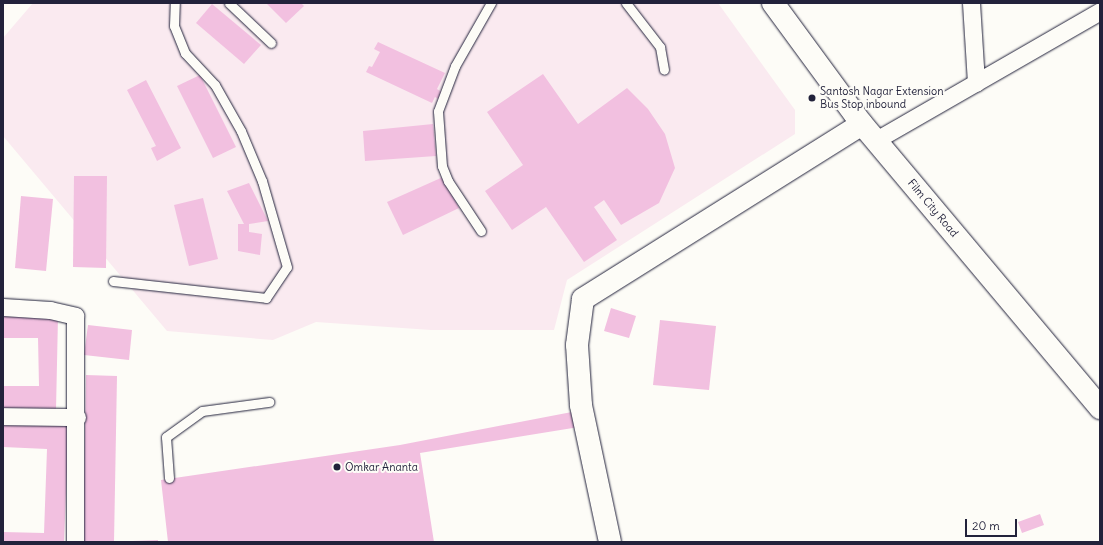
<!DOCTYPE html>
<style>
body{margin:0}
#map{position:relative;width:1103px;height:545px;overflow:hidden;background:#fdfcf7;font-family:Delius,sans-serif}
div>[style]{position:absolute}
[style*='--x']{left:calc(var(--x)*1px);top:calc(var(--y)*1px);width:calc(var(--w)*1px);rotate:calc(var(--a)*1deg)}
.built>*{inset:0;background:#faeaf0}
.building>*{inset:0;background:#f2c0e0}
.roads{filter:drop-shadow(0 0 1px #22223b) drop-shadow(0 0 1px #22223b)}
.lane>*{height:9px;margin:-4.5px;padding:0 4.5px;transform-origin:4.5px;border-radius:4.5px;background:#fdfcf7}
.street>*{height:17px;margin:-8.5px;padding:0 8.5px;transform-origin:8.5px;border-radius:8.5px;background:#fdfcf7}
.secondary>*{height:22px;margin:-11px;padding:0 11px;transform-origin:11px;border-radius:11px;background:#fdfcf7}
.dots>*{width:11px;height:11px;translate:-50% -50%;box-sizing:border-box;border:2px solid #fdfcf7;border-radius:50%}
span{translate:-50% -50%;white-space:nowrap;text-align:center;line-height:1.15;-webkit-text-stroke:4px #fdfcf7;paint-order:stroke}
.poi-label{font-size:11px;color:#22223b}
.left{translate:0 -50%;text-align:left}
.street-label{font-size:11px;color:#22223b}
.frame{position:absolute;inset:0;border:4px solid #22223b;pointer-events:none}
.scale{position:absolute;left:965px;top:519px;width:52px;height:18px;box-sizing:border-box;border:2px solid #22223b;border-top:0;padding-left:5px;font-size:12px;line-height:14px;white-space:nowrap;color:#22223b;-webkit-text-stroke:3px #fdfcf7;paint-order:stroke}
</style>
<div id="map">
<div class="built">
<i style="clip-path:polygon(33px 3px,718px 3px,795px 110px,795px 134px,567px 280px,554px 330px,431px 330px,316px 322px,273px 340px,167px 331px,3px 136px,3px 38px)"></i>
</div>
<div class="building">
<i style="clip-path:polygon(266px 3px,301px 3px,304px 6px,286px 23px)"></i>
<i style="clip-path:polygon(212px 4px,261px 45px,244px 64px,196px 23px)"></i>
<i style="clip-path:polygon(378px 42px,445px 73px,437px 89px,442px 92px,438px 99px,435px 97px,432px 103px,366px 72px,369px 66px,372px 67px,380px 52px,374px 49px)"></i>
<i style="clip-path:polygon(543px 74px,578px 124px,627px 88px,648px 109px,665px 134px,675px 168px,659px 203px,621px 225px,604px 200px,594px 207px,617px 240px,584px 262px,546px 207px,512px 230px,485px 191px,523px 165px,487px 112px)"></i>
<i style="clip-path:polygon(200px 75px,236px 147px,213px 158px,177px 86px)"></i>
<i style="clip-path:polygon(146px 80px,181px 148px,157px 161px,151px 148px,156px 146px,127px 90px)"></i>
<i style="clip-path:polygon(433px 124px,436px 156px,365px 161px,363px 131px)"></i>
<i style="clip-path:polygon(74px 176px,107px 176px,106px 268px,73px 267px)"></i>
<i style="clip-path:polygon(443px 177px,459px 208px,403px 235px,387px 202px)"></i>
<i style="clip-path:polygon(249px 183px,268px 221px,249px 224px,249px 232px,262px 234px,260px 255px,238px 251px,238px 224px,244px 224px,227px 191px)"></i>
<i style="clip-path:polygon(21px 196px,53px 199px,46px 271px,15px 268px)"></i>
<i style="clip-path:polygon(203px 198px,218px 259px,189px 266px,174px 205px)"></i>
<i style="clip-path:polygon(611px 308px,636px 316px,629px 338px,604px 331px)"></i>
<i style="clip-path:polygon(3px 316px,58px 317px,56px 410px,3px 409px,3px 386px,39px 386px,38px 338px,3px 338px)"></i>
<i style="clip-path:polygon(660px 320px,716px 326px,709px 390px,653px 385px)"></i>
<i style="clip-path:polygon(88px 325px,132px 330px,129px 360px,84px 355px)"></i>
<i style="clip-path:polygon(86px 375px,117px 376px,114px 542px,83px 542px)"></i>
<i style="clip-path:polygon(577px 411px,579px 427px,420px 453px,434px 542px,168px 542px,161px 480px,400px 445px)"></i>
<i style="clip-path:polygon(69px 419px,64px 542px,3px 542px,3px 532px,44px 533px,47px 449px,3px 447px,3px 421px)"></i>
<i style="clip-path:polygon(1040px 514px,1044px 525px,1022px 533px,1018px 522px)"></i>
<i style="clip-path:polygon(158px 540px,158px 542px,132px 542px,132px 541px)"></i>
</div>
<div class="roads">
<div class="lane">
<i style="--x:229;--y:3;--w:58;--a:43.6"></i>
<i style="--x:626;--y:3;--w:56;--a:52.3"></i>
<i style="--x:660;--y:47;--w:23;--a:80"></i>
<i style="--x:481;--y:231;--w:60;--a:-123.4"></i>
<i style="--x:448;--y:181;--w:16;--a:-112"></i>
<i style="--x:442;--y:166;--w:55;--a:-94.2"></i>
<i style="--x:438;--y:111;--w:48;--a:-69.3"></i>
<i style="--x:455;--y:66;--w:73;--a:-60.3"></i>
<i style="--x:113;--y:281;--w:154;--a:6.3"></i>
<i style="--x:266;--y:298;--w:37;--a:-56"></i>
<i style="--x:287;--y:267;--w:90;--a:-106.2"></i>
<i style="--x:262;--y:181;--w:54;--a:-112.8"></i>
<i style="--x:241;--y:131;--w:53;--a:-119.5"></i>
<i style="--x:215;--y:85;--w:44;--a:-133.2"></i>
<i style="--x:185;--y:53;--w:29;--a:-112"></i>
<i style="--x:174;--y:26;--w:23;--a:-88"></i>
<i style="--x:169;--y:478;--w:41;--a:-94.2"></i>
<i style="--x:166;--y:437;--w:44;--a:-35.8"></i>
<i style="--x:202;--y:411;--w:68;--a:-7.7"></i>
</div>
<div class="street">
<i style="--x:971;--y:3;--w:80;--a:86.4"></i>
<i style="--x:876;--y:140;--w:258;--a:-29.9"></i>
<i style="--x:3;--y:307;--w:47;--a:3.7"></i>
<i style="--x:50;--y:310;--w:26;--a:13"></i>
<i style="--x:75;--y:316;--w:226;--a:90"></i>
<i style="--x:3;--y:416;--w:74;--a:0.8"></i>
</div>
<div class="secondary">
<i style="--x:773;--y:3;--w:150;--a:53.7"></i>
<i style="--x:862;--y:124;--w:371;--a:50"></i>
<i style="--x:610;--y:542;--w:140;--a:-102"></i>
<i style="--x:581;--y:405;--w:60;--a:-93.8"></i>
<i style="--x:577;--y:345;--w:46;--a:-82.6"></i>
<i style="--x:583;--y:299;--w:329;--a:-32.1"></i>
</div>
</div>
<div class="dots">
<i style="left:812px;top:98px;background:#22223b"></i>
<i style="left:337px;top:467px;background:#22223b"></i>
</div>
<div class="poi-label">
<span class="left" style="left:820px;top:98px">Santosh Nagar Extension<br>Bus Stop inbound</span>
<span class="left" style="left:345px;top:467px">Omkar Ananta</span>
</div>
<div class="street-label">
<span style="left:933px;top:208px;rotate:50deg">Film City Road</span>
</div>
<div class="frame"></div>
<div class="scale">20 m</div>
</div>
